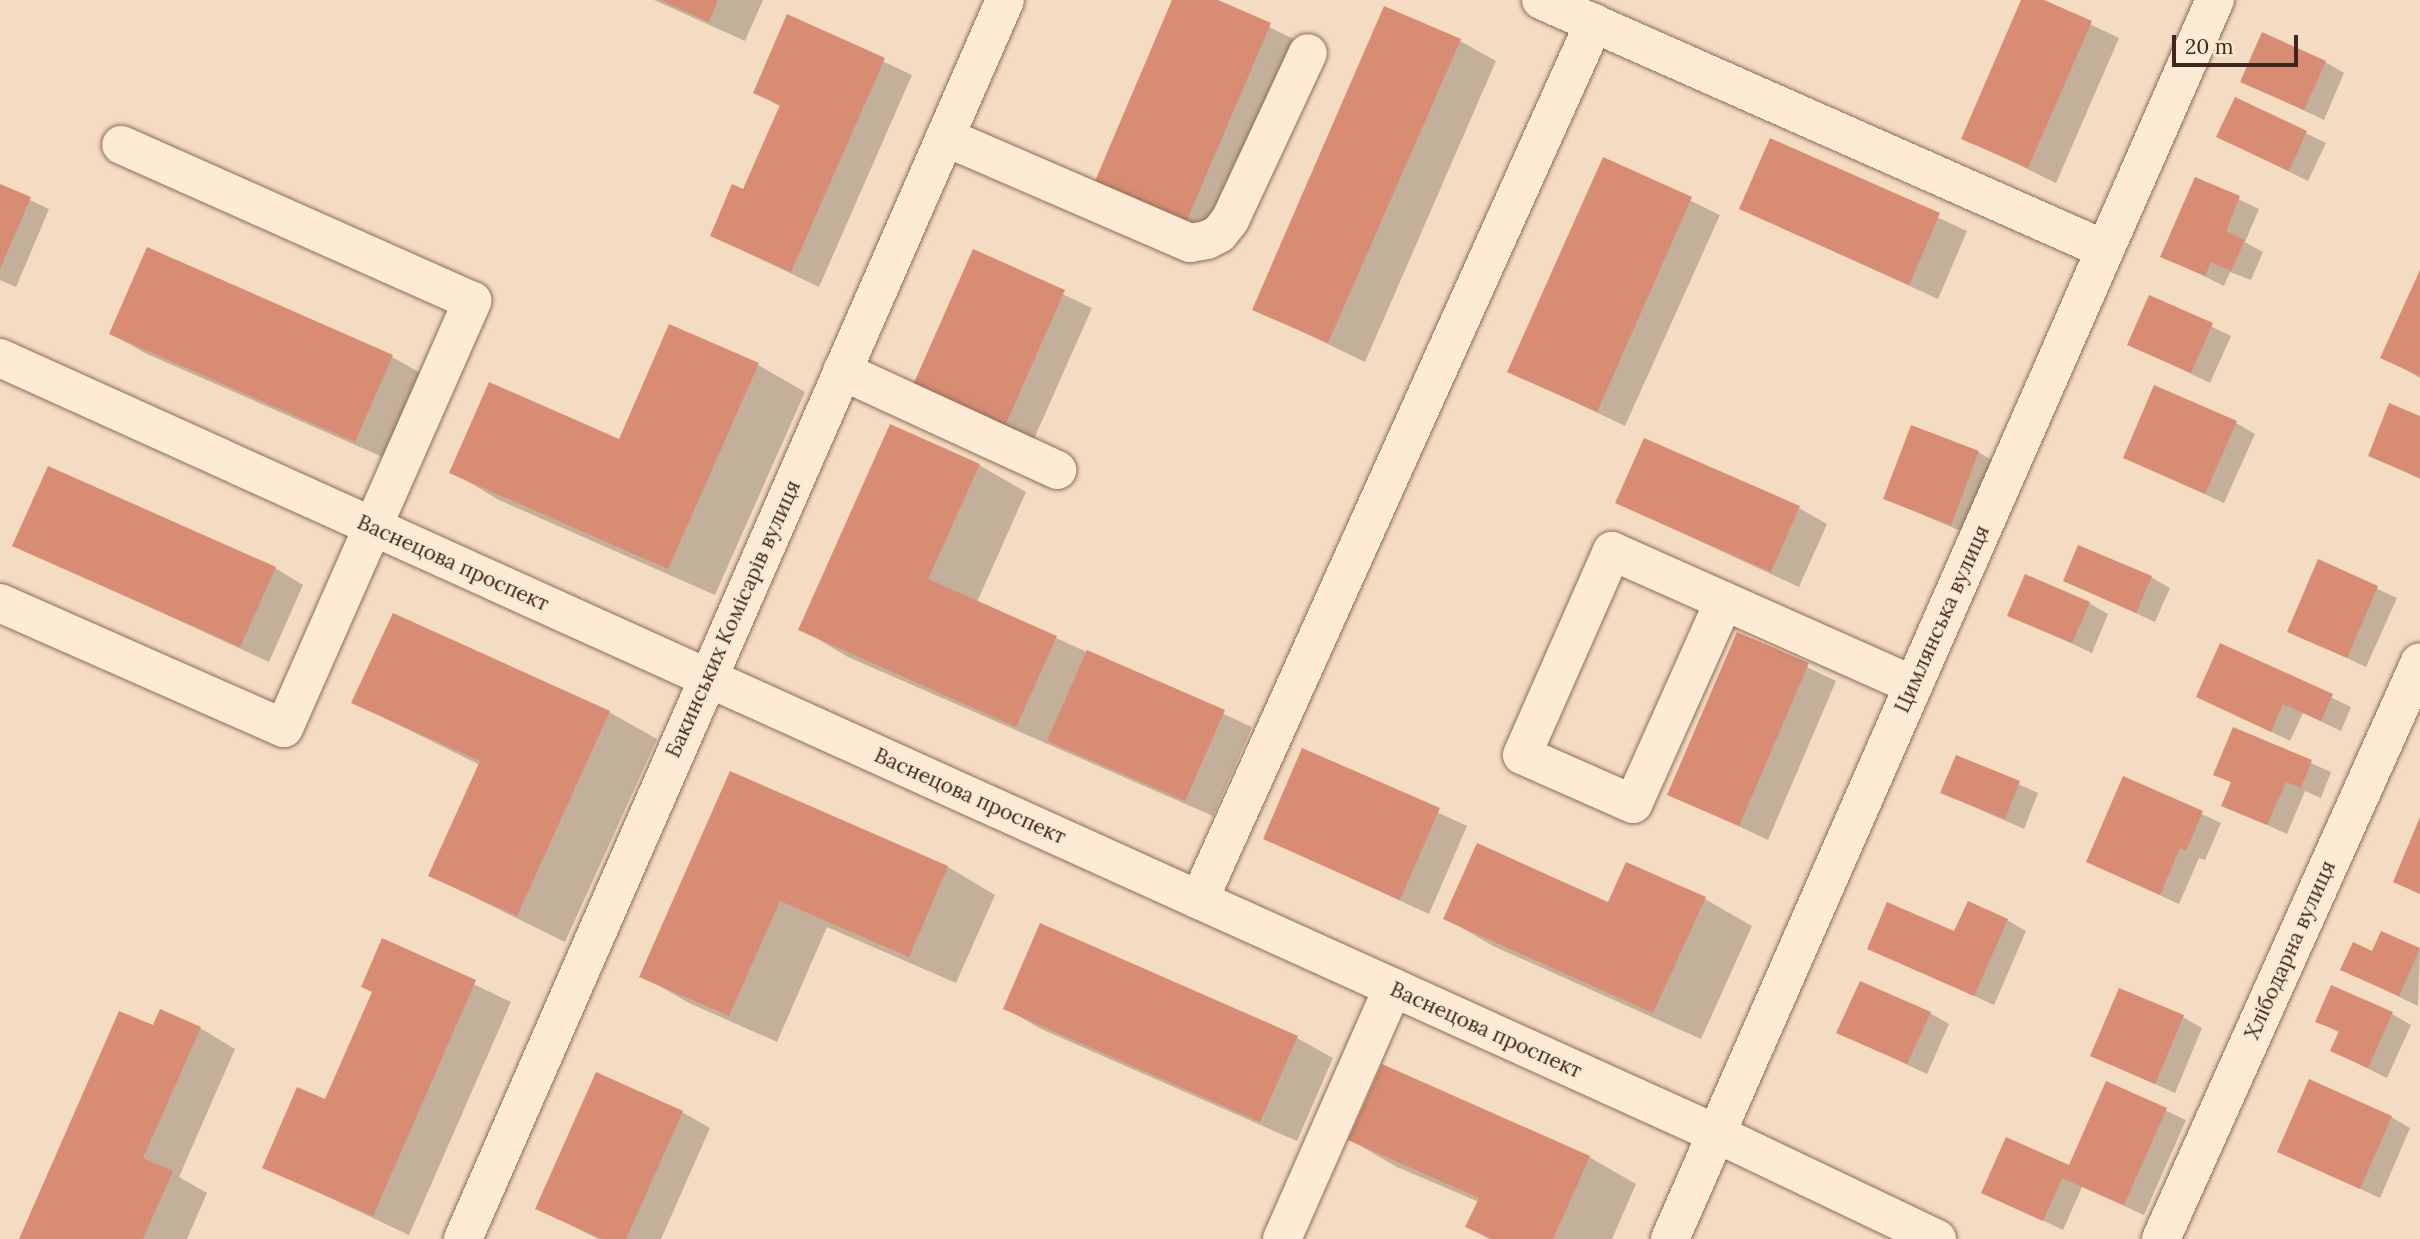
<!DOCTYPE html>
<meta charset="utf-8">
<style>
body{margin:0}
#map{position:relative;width:2420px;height:1239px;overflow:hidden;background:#f4dcc2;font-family:Lora,serif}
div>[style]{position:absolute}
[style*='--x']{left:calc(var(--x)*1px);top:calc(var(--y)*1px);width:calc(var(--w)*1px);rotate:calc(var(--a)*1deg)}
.shadow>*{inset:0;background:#0003}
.building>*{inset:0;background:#d78c73}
.roads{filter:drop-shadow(0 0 2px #906b56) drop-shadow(0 0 2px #906b56)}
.minor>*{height:38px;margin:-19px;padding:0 19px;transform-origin:19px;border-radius:19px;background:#fdebd6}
span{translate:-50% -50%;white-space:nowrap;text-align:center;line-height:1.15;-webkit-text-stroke:5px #fae8d2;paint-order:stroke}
.street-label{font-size:21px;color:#3e271c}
.scale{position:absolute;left:2172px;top:35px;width:126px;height:32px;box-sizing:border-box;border:4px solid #3e271c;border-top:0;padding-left:9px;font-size:21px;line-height:24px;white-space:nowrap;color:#3e271c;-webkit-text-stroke:5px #fae8d2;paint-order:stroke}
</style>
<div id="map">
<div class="shadow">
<i style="clip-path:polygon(654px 0,763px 0,745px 41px)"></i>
<i style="clip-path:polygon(1174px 0,1213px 0,1298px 41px,1215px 235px,1097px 180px)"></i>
<i style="clip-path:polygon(2023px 0,2039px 0,2119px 38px,2056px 183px,1963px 138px)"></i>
<i style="clip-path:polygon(788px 17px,912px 75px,819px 287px,712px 236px,744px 192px,781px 107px,755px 92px)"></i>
<i style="clip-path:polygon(1460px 41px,1496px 61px,1365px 362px,1255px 309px)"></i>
<i style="clip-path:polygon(2325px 62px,2344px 73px,2324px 120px,2242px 81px)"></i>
<i style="clip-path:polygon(2236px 99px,2326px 143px,2308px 181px,2218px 137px)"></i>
<i style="clip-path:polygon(1771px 141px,1967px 231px,1938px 299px,1741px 209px)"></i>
<i style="clip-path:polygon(1604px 159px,1720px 215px,1625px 426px,1510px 371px)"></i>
<i style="clip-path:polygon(2196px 179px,2259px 209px,2245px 242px,2263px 252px,2251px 280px,2230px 272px,2224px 286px,2163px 256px)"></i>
<i style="clip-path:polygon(0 186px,49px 209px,16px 287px,0 280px)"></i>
<i style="clip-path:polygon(148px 250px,392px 357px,428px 377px,392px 461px,147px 354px,111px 334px)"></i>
<i style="clip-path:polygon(974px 252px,1092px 308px,1033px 441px,943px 401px)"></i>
<i style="clip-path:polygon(2420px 274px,2420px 378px,2383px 357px)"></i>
<i style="clip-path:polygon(2150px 297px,2231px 336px,2210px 383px,2129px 344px)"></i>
<i style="clip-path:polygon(758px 365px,805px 392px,715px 595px,499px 500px,452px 472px,620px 441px)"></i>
<i style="clip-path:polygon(2420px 418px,2420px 479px,2370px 455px)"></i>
<i style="clip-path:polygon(2236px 423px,2255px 434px,2224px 503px,2125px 457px)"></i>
<i style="clip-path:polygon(1978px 452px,1997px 463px,1970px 535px,1885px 499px)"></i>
<i style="clip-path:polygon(979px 465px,1026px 492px,977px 602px,1252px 727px,1213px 816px,848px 657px,801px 629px)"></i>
<i style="clip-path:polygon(1617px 503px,1799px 508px,1827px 524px,1799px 587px)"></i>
<i style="clip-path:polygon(15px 545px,275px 568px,303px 585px,269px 662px)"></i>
<i style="clip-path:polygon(2319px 562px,2397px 598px,2366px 667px,2289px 631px)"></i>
<i style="clip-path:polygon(2151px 577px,2170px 588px,2155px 622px,2065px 581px)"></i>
<i style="clip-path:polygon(2089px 603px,2108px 614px,2092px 653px,2010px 615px)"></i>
<i style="clip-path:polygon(1738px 634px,1836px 681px,1768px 840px,1670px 794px)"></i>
<i style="clip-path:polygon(2221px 645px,2351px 707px,2341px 731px,2303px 713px,2290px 741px,2198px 696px)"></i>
<i style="clip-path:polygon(354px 703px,609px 712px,657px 739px,565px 942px,431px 876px,480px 765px)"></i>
<i style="clip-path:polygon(2234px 729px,2331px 772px,2321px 798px,2305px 791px,2287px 834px,2223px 805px,2232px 783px,2215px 774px)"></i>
<i style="clip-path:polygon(1303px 750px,1467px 826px,1429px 914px,1265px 839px)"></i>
<i style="clip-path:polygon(1957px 757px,2038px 793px,2024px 829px,1942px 793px)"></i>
<i style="clip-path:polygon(731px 773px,948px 867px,995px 895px,956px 983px,827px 927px,777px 1042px,689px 1003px,642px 976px)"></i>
<i style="clip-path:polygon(2124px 778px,2221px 823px,2205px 860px,2199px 858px,2179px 904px,2088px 862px)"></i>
<i style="clip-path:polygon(1705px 899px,1752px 926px,1701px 1039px,1493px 946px,1445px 918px)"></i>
<i style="clip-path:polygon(2007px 920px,2026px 931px,1994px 1005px,1869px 948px)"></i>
<i style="clip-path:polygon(2382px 933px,2420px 950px,2418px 1006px,2343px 970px,2373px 954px)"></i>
<i style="clip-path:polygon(383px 941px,511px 1002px,409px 1235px,264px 1167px,326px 1101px,373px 992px)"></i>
<i style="clip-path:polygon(1005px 1008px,1297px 1038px,1333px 1058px,1297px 1141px,1041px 1029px)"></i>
<i style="clip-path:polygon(1930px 1013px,1949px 1024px,1927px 1074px,1838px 1032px)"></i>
<i style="clip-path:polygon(2392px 1014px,2411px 1025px,2387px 1078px,2332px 1051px,2340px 1033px,2317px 1021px)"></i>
<i style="clip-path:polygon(2183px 1017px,2202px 1028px,2175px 1093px,2092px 1056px)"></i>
<i style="clip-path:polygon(153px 1028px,200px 1028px,235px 1049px,179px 1177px,207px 1193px,187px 1239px,21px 1239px)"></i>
<i style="clip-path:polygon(2107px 1083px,2186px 1120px,2144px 1215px,2082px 1187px,2063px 1230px,1983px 1192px,2070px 1167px)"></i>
<i style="clip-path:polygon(682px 1112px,710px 1128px,661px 1239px,598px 1239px,537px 1208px)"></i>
<i style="clip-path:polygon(2391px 1117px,2410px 1128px,2380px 1198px,2279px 1152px)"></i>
<i style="clip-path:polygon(1350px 1140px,1589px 1157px,1636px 1184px,1612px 1239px,1489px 1239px,1468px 1227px,1479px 1202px,1397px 1167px)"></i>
</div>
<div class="building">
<i style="clip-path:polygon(660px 0,718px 0,709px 22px)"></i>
<i style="clip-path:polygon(1172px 0,1218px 0,1271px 23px,1187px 220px,1095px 181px)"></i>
<i style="clip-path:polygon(2021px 0,2044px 0,2092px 21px,2028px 168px,1961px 139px)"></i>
<i style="clip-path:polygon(1384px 6px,1461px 39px,1328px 343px,1252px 310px)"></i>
<i style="clip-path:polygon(787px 14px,885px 58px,791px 272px,710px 236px,732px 184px,743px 189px,780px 105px,753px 93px)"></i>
<i style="clip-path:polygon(2262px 32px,2326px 61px,2304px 110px,2240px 82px)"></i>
<i style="clip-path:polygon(2235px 97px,2307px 131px,2289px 171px,2216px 137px)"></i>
<i style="clip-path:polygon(1770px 138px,1940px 213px,1909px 285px,1739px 209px)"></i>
<i style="clip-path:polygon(1603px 157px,1692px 197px,1597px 412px,1507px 372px)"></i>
<i style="clip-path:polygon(2195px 177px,2240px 196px,2226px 231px,2245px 240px,2231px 271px,2211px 262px,2205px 276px,2160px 257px)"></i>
<i style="clip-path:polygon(0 184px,31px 197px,0 269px)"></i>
<i style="clip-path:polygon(147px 247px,393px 355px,355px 442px,109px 334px)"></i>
<i style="clip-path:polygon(973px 249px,1065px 290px,1005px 426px,913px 385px)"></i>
<i style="clip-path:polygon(2420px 270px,2420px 376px,2380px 358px)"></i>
<i style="clip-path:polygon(2149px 295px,2213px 323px,2191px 373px,2127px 345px)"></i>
<i style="clip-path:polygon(669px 324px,759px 363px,668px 569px,449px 473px,489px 382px,619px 439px)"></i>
<i style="clip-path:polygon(2154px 385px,2237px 421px,2205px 494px,2123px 458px)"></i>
<i style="clip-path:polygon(2389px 403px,2420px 416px,2420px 478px,2368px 456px)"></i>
<i style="clip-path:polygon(890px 424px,980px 464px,928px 579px,1057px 636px,1016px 727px,798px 630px)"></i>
<i style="clip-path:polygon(1911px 425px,1979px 451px,1951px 525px,1883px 499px)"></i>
<i style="clip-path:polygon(1644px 438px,1800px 506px,1771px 572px,1615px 503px)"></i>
<i style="clip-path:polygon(48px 466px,276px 567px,240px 647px,12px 546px)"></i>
<i style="clip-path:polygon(2078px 545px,2152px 576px,2136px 613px,2063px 581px)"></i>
<i style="clip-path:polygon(2318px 559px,2378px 586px,2347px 658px,2287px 632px)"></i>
<i style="clip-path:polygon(2025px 574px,2090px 602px,2072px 643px,2007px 616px)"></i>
<i style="clip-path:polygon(393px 613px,610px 711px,517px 916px,428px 876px,480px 761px,351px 703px)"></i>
<i style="clip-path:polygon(1737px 632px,1809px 663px,1739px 826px,1667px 795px)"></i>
<i style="clip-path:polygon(2220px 643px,2333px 694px,2321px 721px,2283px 704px,2271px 732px,2196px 697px)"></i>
<i style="clip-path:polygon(1087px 650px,1225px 710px,1185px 801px,1047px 741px)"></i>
<i style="clip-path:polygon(2233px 727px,2312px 760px,2301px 788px,2286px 782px,2267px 825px,2221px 806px,2231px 782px,2213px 775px)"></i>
<i style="clip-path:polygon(1302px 748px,1440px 808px,1400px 900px,1263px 839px)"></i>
<i style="clip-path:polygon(1956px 755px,2020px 781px,2005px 819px,1940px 793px)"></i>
<i style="clip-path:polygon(730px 771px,948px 866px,909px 957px,780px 901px,729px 1016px,639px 977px)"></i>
<i style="clip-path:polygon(2123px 776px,2203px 811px,2186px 851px,2180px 848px,2160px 895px,2086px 862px)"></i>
<i style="clip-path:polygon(2420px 817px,2420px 894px,2393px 882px)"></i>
<i style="clip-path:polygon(1477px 843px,1608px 902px,1626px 862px,1706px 897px,1653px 1013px,1443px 919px)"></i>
<i style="clip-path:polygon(1968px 901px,2008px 919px,1974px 996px,1867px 949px,1887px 902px,1954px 931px)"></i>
<i style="clip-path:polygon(1040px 923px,1298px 1036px,1260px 1122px,1003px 1009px)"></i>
<i style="clip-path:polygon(2381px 931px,2420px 948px,2399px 996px,2340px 970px,2353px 942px,2372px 951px)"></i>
<i style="clip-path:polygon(382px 938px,476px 980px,373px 1216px,262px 1168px,297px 1087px,325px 1099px,372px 992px,361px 987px)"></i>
<i style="clip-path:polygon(1860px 981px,1931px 1012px,1907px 1064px,1836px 1033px)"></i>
<i style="clip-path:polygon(2331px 985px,2393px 1012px,2368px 1068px,2330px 1051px,2339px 1031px,2315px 1022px)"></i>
<i style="clip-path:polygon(2119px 988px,2184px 1015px,2155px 1084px,2090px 1056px)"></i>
<i style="clip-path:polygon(160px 1009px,201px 1027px,143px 1158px,173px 1171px,143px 1239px,19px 1239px,119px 1011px,153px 1025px)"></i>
<i style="clip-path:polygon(1382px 1064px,1590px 1156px,1553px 1239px,1492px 1239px,1465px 1227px,1479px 1198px,1348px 1140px)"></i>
<i style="clip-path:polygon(596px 1072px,683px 1111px,626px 1239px,602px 1239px,535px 1209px)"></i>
<i style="clip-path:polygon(2309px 1079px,2392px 1116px,2360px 1189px,2277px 1152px)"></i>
<i style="clip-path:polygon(2106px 1081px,2167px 1108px,2124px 1205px,2062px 1178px,2043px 1221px,1981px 1193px,2006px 1137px,2069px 1165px)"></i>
</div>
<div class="roads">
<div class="minor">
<i style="--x:1541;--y:0;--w:616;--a:23.86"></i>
<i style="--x:945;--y:137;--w:267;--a:23.4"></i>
<i style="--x:1190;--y:243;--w:17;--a:-10"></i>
<i style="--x:1207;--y:240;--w:13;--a:-27"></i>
<i style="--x:1219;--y:234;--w:18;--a:-52"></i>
<i style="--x:1230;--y:220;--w:184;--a:-65"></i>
<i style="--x:0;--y:358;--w:1882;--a:24.32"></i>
<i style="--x:1715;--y:1133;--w:246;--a:25.5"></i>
<i style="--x:842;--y:371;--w:237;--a:24.7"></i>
<i style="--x:1724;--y:601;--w:222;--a:114.1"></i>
<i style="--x:1633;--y:804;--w:121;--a:-156.2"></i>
<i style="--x:1522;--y:755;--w:223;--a:-66.2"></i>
<i style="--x:1612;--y:551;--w:329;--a:24"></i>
<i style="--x:0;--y:603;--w:310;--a:23.8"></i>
<i style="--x:284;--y:728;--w:467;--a:-66.2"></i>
<i style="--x:472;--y:301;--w:384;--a:-156"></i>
<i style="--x:1199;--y:900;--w:962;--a:-65.75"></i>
<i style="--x:463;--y:1239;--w:1352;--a:-66.37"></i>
<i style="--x:1282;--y:1239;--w:275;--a:-66.2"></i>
<i style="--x:1670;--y:1239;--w:1354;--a:-66.26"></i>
<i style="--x:2161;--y:1239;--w:632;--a:-65.83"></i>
</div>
</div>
<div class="street-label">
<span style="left:453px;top:563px;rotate:24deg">Васнецова проспект</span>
<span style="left:733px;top:619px;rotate:-66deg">Бакинських Комісарів вулиця</span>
<span style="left:1942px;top:619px;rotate:-66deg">Цимлянська вулиця</span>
<span style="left:970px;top:796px;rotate:24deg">Васнецова проспект</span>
<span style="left:2290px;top:950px;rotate:-66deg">Хлібодарна вулиця</span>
<span style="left:1486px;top:1030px;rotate:24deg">Васнецова проспект</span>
</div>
<div class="scale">20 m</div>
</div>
